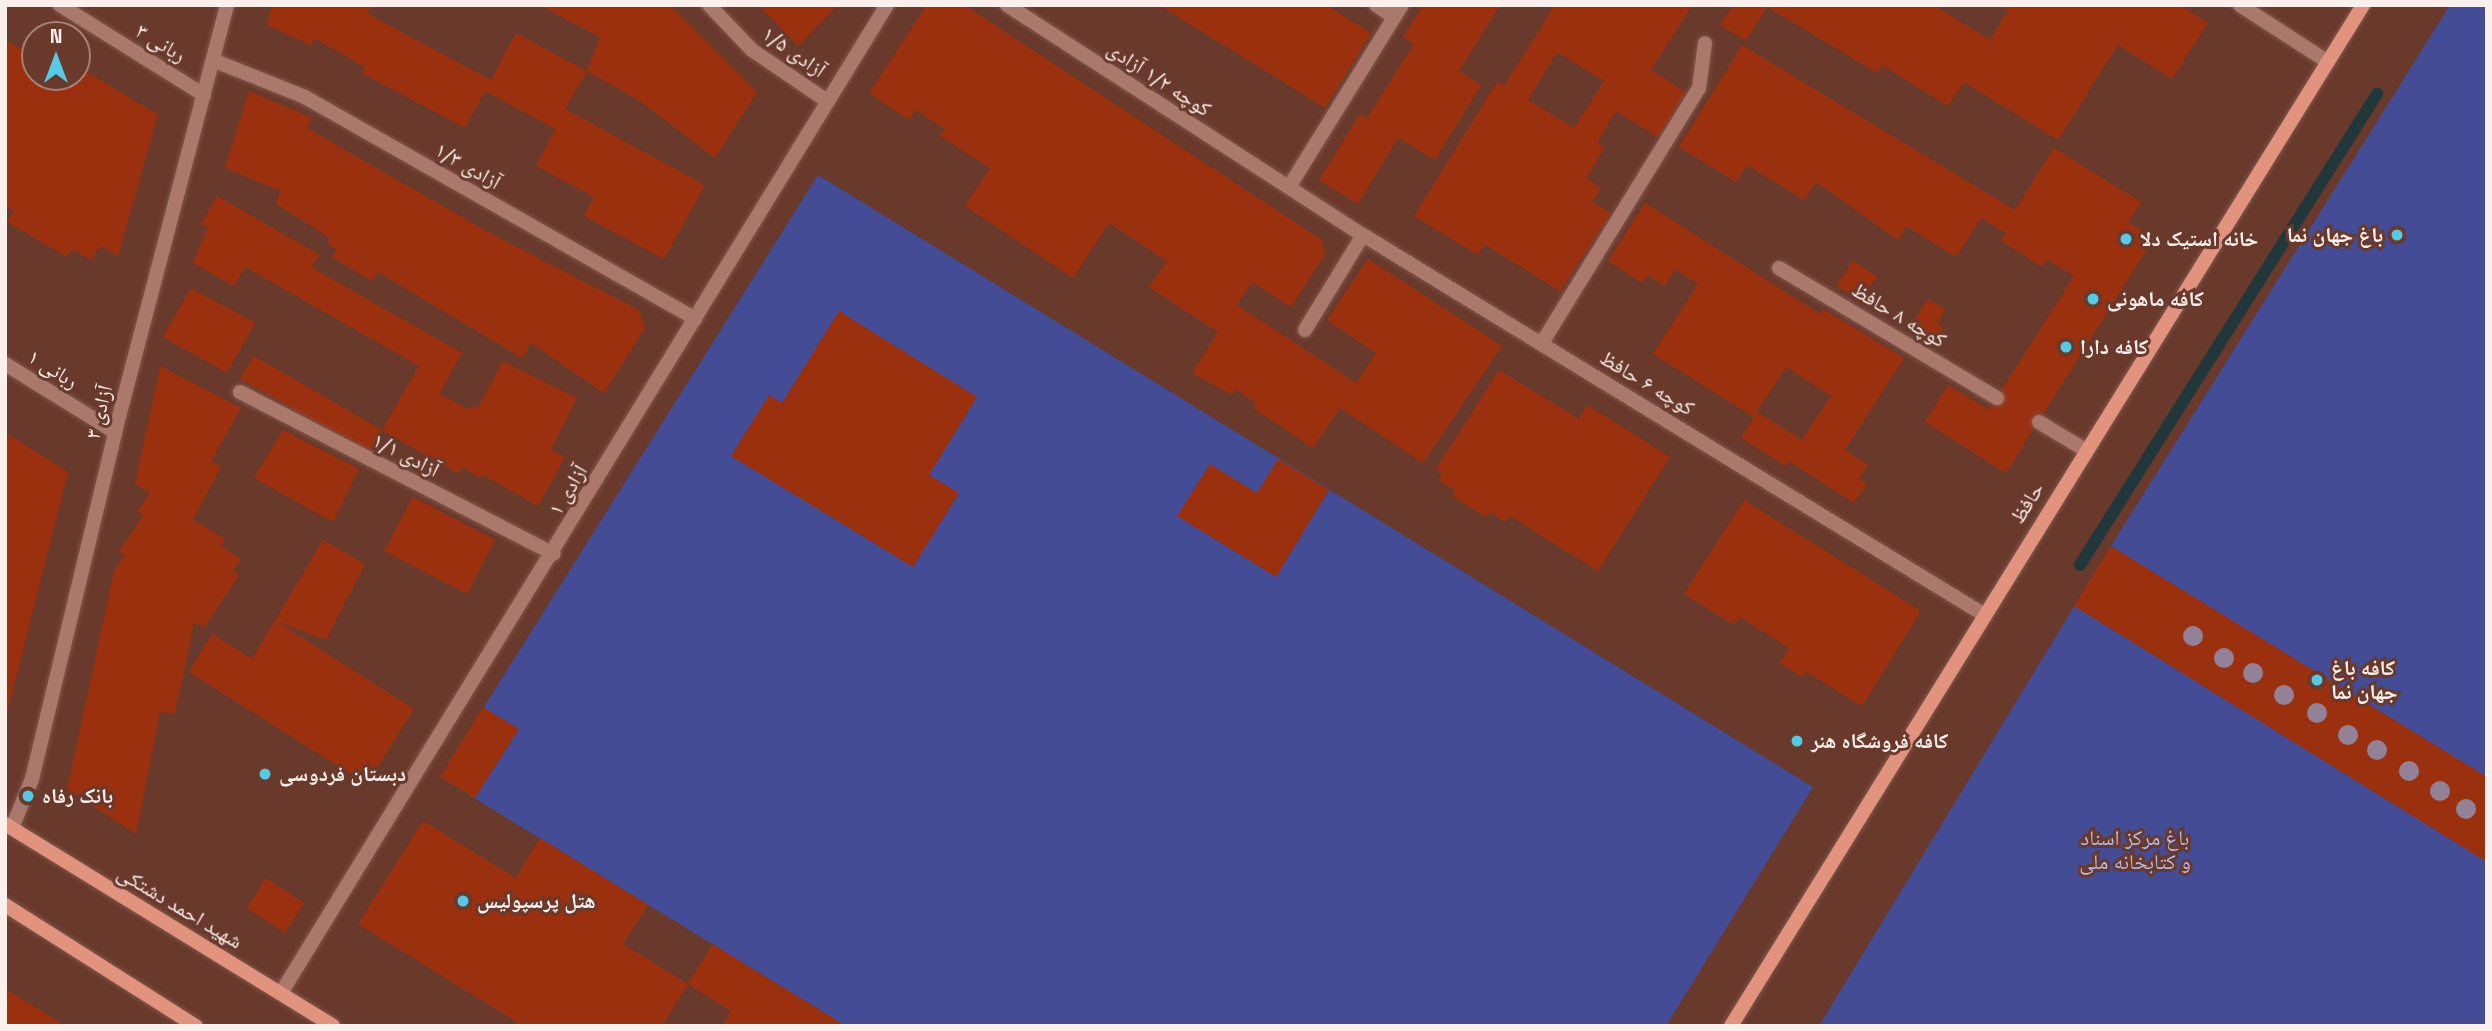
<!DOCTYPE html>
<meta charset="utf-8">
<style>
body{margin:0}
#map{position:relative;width:2492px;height:1031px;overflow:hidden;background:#69392c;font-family:"Space Grotesk","Noto Naskh Arabic",sans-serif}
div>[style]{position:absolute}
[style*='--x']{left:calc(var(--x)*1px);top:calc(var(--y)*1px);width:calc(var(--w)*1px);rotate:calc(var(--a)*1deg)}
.green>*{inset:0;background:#444c96}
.stream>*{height:12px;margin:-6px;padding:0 6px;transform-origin:6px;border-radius:6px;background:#21373c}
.building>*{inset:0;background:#9b300f}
.roads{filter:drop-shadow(0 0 2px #81564b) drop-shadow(0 0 2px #81564b)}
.service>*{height:14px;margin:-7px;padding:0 7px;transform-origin:7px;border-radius:7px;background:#ab796b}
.minor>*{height:14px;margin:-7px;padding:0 7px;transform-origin:7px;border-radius:7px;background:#ab796b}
.secondary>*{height:14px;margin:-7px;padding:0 7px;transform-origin:7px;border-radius:7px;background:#e2937e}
.trees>*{width:20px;height:20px;margin:-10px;border-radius:50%;background:#928197}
.dots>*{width:19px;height:19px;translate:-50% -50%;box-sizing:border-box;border:4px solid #69392c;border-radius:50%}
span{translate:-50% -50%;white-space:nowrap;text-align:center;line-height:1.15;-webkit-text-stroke:6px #69392c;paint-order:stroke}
.street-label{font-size:21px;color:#fcf0ec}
.poi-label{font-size:21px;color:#fcf0ec;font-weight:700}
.right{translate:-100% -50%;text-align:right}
.left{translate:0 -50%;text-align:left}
.park-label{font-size:21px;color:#b3bcee}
.frame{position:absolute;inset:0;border:7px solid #fcf0ec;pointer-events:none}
.north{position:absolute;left:21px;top:21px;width:70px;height:70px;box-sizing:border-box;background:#69392c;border:2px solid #a48279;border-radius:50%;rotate:0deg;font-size:19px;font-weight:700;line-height:28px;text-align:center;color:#fcf0ec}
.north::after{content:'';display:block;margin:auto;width:24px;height:32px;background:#58c9e4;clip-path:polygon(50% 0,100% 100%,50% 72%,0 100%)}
</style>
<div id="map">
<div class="green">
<i style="clip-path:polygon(2450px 5px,2487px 5px,2487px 1026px,1819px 1026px,2111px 546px)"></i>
<i style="clip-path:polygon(818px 175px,1813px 787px,1666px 1026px,846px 1026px,440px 777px)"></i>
</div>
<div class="stream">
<i style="--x:2080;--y:565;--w:557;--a:-57.77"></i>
</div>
<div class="building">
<i style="clip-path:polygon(272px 5px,372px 5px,368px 14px,491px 80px,516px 33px,587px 71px,600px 37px,539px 5px,670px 5px,757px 92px,715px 158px,640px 101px,587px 71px,565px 109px,705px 185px,664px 259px,584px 216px,594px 197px,536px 166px,555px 129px,485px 91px,465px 128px,362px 73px,365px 67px,314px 38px,312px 46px,267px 25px)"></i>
<i style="clip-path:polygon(759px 5px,838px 5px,798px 46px)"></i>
<i style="clip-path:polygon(927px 5px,964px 5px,1322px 240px,1325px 254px,1291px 307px,1252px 282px,1237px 305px,1356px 383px,1376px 353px,1327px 320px,1368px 259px,1502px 346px,1423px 463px,1340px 408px,1313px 448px,1253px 408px,1257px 404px,1236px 389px,1232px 395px,1192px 373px,1218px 332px,1149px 287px,1167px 261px,1109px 223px,1073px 278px,965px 206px,990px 168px,940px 136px,945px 129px,916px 110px,909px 120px,869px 93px)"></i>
<i style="clip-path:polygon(1159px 5px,1326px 5px,1371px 33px,1325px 108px)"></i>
<i style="clip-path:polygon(1423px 5px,1500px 5px,1459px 71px,1481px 85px,1435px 160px,1398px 138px,1358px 204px,1319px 180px,1360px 114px,1367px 118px,1414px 44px,1403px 37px)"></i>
<i style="clip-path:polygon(evenodd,1555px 5px,1691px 7px,1651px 70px,1686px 92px,1658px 137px,1616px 111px,1597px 143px,1605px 147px,1586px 178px,1601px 188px,1592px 202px,1611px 213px,1560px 291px,1484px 244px,1478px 255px,1414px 216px,1497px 82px,1504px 86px,1555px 5px,1557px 52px,1604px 81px,1574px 128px,1528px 100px,1557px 52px)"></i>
<i style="clip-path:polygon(1733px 5px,1933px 5px,1990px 40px,2008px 10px,2000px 5px,2179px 5px,2208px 23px,2172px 79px,2118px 45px,2058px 140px,1964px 82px,1948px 106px,1882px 65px,1877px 73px,1767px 7px,1746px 41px,1720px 25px)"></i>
<i style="clip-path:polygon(5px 40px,35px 58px,35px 77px,77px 77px,77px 66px,158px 115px,118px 256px,100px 246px,91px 260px,72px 249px,67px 257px,7px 222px,14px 211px,5px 206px)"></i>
<i style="clip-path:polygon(1742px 45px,2015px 210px,2054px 148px,2141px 202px,2128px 222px,2154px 238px,2006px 473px,1925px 422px,1948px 385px,1989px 410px,2074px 276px,2047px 259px,2042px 267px,2001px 241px,2006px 233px,1981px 218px,1956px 257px,1906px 226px,1898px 240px,1816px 182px,1804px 200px,1747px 165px,1736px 182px,1679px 147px)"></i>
<i style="clip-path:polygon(249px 91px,312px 118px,307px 128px,488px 232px,639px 310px,645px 328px,604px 393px,531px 343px,522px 358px,378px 272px,372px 281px,332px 257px,337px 249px,327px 243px,330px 238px,276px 204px,281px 191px,225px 168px)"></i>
<i style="clip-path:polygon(217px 196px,320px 255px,311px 267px,462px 353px,439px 394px,470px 410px,472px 405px,478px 408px,503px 361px,577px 398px,551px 450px,565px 457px,538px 506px,483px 475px,481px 478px,462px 467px,459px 474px,382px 430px,370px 452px,240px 379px,254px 356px,382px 430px,419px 366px,245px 267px,234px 286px,193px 263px,208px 227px,201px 224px)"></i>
<i style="clip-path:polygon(evenodd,1645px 203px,1820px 314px,1823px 309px,1904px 358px,1845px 450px,1868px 465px,1859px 479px,1867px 484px,1854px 503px,1789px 461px,1786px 466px,1741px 438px,1754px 417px,1653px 354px,1698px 284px,1675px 269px,1665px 286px,1648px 275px,1642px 283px,1608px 261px,1645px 203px,1786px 367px,1831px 396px,1802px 440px,1757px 412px,1786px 367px)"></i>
<i style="clip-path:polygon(1852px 261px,1877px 276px,1861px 301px,1837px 286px)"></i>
<i style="clip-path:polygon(191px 288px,255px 323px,227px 373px,163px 337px)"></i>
<i style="clip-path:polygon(1928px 299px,1945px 309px,1937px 324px,1943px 327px,1933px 344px,1909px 329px)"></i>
<i style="clip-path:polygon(839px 311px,977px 397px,929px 475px,959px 493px,913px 567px,731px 456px,769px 395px,782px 403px)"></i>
<i style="clip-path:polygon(160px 366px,241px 408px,211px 461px,221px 467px,193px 520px,225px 539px,221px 546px,241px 559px,233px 571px,239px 575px,204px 628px,194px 622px,175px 714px,160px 712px,136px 834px,67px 789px,114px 571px,125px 555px,119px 552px,143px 516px,137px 512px,150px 493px,135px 484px)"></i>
<i style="clip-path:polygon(1499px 370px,1579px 419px,1587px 405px,1670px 457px,1598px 571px,1510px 516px,1505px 522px,1490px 512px,1486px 517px,1452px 496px,1455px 490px,1438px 480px,1442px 473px,1436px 469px)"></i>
<i style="clip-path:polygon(283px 430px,359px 469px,333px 522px,254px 478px)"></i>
<i style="clip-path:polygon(7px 434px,68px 472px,6px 718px,5px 437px)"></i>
<i style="clip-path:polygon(1278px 459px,1329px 490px,1276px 577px,1177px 516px,1210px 464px,1257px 493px)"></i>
<i style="clip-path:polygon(413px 497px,495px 540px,467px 594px,384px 551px)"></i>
<i style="clip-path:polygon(1744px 500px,1921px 611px,1862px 706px,1806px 672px,1802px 677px,1780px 663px,1789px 648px,1740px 617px,1734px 625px,1684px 594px)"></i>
<i style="clip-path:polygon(323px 540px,365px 564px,326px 640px,276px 621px,414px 709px,367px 784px,189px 672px,212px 634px,252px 659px)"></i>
<i style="clip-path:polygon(2111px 546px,2487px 777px,2487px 862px,2074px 606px)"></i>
<i style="clip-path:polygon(483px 707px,519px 729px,475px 798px,440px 777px)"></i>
<i style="clip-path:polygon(423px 821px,516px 878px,540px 838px,648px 905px,623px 944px,688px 984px,662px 1026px,523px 1026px,358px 924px)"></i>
<i style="clip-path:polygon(266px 878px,304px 903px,285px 933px,247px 908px)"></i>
<i style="clip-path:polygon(713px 944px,756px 971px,846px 1026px,722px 1026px,731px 1011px,688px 984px)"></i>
<i style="clip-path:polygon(5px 989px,66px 1026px,5px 1026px)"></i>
</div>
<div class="roads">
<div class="service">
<i style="--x:1289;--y:187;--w:214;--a:-58.2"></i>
<i style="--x:1779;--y:268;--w:254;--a:30.8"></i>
<i style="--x:1305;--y:330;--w:111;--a:-58.6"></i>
<i style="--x:1542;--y:343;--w:299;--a:-58.4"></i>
<i style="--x:1699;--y:88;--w:45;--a:-82.4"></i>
<i style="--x:2039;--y:422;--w:52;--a:31"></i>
</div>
<div class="minor">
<i style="--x:60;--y:5;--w:170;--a:32"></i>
<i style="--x:709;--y:5;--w:62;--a:46.3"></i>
<i style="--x:752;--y:50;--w:91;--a:34.2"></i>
<i style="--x:1007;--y:5;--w:424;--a:32.9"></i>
<i style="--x:1363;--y:235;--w:727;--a:31.44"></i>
<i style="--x:1376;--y:5;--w:22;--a:34"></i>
<i style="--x:2240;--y:5;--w:105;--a:32.9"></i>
<i style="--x:215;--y:61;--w:97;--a:21.8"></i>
<i style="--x:305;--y:97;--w:449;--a:29.6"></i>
<i style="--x:5;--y:364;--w:129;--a:31.7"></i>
<i style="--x:240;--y:392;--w:353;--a:27.3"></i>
<i style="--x:12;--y:828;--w:53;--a:-67.8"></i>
<i style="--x:32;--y:779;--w:357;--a:-76.5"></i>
<i style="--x:115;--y:432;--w:441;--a:-75.3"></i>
<i style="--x:281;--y:993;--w:1159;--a:-58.48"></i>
</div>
<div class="secondary">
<i style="--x:5;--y:824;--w:385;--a:31.6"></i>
<i style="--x:5;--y:905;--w:226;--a:32.4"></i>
<i style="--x:1731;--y:1026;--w:1201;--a:-58.24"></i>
</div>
</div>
<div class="trees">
<i style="left:2193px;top:636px"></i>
<i style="left:2224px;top:658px"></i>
<i style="left:2253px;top:673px"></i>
<i style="left:2284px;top:695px"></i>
<i style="left:2317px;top:713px"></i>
<i style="left:2348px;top:735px"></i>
<i style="left:2377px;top:750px"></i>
<i style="left:2409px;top:771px"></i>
<i style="left:2440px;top:791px"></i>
<i style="left:2466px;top:809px"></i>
</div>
<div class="dots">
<i style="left:2397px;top:235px;background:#58c9e4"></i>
<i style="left:2126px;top:239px;background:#58c9e4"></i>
<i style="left:2093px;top:299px;background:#58c9e4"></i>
<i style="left:2066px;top:347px;background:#58c9e4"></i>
<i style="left:2317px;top:680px;background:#58c9e4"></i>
<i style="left:1797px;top:741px;background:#58c9e4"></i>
<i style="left:265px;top:774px;background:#58c9e4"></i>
<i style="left:28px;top:796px;background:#58c9e4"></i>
<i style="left:463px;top:901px;background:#58c9e4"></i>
</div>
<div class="street-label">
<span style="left:161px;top:43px;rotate:32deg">ربانی ۳</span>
<span style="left:794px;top:52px;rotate:35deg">آزادی ۱/۵</span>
<span style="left:1159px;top:79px;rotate:33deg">کوچه ۱/۲ آزادی</span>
<span style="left:468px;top:166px;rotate:30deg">آزادی ۱/۳</span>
<span style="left:1899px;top:315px;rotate:31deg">کوچه ۸ حافظ</span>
<span style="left:53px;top:369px;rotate:32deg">ربانی ۱</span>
<span style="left:1647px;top:383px;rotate:31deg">کوچه ۶ حافظ</span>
<span style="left:99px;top:412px;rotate:-76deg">۳ آزادی</span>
<span style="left:406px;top:455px;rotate:27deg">آزادی ۱/۱</span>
<span style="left:568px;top:490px;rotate:-59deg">آزادی ۱</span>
<span style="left:2027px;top:503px;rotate:-58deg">حافظ</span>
<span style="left:180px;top:907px;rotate:31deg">شهید احمد دشتکی</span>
</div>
<div class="poi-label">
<span class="right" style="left:2383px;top:235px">باغ جهان نما</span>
<span class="left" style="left:2140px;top:239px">خانه استیک دلا</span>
<span class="left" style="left:2107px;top:299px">کافه ماهونی</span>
<span class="left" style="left:2080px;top:347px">کافه دارا</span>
<span class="left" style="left:2331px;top:680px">کافه باغ<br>جهان نما</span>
<span class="left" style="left:1811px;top:741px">کافه فروشگاه هنر</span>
<span class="left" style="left:279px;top:774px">دبستان فردوسی</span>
<span class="left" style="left:42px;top:796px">بانک رفاه</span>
<span class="left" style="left:477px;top:901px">هتل پرسپولیس</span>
</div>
<div class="park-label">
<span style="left:2135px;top:850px">باغ مرکز اسناد<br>و کتابخانه ملی</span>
</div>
<div class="frame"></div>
<div class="north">N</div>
</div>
